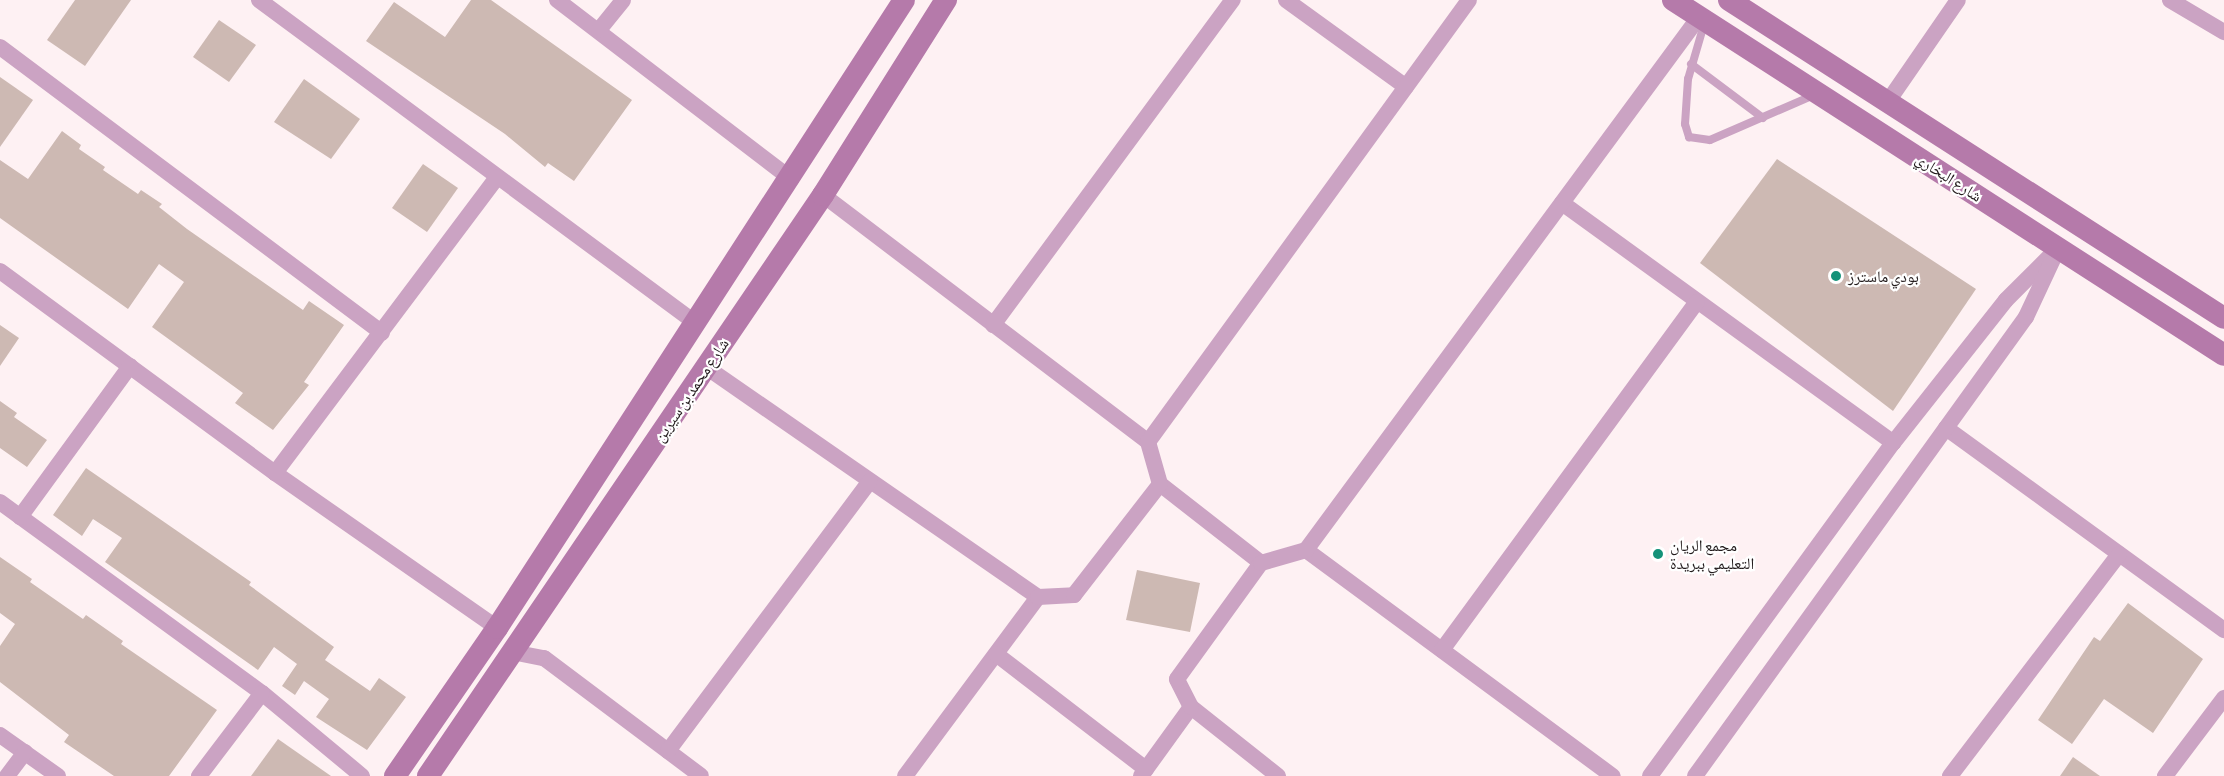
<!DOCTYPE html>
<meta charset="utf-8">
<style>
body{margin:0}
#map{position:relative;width:2224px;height:776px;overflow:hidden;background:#fef1f3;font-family:"Asap Condensed","Noto Naskh Arabic",sans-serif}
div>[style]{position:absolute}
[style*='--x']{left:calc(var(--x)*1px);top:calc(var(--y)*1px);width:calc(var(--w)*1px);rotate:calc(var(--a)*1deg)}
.building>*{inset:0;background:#cdb9b3}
.lane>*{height:8px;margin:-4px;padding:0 4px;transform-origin:4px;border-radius:4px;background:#cba3c3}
.street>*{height:16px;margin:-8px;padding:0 8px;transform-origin:8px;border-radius:8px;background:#cba3c3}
.secondary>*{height:22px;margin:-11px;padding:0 11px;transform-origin:11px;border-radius:11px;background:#b57aaa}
.dots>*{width:16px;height:16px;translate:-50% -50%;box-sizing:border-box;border:3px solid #fff;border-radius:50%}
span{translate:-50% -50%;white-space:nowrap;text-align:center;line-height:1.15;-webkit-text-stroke:4.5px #fff;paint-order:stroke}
.street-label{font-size:16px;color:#221b1c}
.poi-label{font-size:16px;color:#221b1c}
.left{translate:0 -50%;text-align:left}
</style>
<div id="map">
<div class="building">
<i style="clip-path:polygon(75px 0,131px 0,85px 66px,47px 40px)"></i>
<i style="clip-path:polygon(471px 0,491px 0,632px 100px,574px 181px,548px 163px,545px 167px,505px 134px,366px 41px,394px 2px,445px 37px)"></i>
<i style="clip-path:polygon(219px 20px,256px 45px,229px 82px,193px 57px)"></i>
<i style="clip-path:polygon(0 77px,33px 100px,0 147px)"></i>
<i style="clip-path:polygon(304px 79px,360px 119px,331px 159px,274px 122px)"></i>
<i style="clip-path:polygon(62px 131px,81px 145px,79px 149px,105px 167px,103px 170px,138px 194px,141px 190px,162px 204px,159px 207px,187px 229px,303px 310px,309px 301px,344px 325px,304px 382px,309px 385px,273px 430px,235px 403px,243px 393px,152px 327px,184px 282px,159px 264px,128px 309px,0 218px,0 160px,28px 179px)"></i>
<i style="clip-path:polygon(1777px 159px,1976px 289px,1893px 411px,1700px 263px)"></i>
<i style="clip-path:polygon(423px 164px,458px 188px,427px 232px,392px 208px)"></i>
<i style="clip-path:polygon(0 325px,19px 338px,0 366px)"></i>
<i style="clip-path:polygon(0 401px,17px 413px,14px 417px,47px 440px,27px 467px,0 448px)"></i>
<i style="clip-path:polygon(86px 468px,251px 582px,249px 585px,334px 647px,325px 660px,370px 691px,379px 678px,406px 697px,367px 750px,316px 717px,329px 699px,304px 681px,295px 695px,282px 686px,297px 664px,274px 647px,258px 670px,105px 562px,122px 538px,93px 519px,82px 536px,53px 515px)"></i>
<i style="clip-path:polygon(0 557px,32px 579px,30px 582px,83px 619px,86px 615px,123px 641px,121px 644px,217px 710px,169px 776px,114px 776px,64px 742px,69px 735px,0 682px,0 646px,15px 624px,0 613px)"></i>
<i style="clip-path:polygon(1137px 570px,1200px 583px,1190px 632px,1126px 620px)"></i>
<i style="clip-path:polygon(2128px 603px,2203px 659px,2153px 733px,2104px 699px,2072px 744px,2038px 720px,2094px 637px,2100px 641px)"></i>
<i style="clip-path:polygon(278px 739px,331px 776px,251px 776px)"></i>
<i style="clip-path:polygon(2073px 757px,2100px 776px,2060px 776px)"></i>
</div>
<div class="lane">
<i style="--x:1705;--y:21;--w:60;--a:106.3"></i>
<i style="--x:1688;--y:79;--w:45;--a:93.8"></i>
<i style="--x:1685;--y:124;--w:14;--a:73"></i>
<i style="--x:1689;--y:137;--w:21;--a:8"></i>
<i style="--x:1710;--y:140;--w:113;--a:-23.4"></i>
<i style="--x:1691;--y:64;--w:90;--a:36.9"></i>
</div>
<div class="street">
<i style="--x:259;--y:0;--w:540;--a:36.49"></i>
<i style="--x:557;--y:0;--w:295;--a:37.4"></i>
<i style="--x:1286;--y:0;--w:148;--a:35.9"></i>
<i style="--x:2170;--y:0;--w:63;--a:30.7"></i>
<i style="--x:599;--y:30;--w:38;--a:-51"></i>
<i style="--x:0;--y:47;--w:477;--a:36.8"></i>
<i style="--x:1889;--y:100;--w:121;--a:-55.4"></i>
<i style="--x:823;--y:195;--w:408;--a:37.2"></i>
<i style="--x:1562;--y:203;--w:409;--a:35.9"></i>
<i style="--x:0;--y:271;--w:341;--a:36.3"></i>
<i style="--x:275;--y:473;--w:271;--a:34.9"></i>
<i style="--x:993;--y:325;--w:404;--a:-53.6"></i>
<i style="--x:706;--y:367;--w:404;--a:34.7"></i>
<i style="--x:1038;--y:597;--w:223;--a:126.6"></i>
<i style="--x:1946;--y:428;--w:344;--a:36"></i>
<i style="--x:275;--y:473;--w:370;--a:-53.1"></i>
<i style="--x:1160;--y:484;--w:128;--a:38"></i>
<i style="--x:0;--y:502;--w:324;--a:36.1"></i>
<i style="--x:262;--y:693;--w:130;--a:39.7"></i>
<i style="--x:20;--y:517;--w:187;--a:-53.9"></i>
<i style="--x:1306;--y:550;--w:381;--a:36.4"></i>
<i style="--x:1038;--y:597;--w:36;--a:-3"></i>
<i style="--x:1074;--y:595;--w:140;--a:-52.2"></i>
<i style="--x:1160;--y:484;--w:44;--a:-105.9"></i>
<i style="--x:1148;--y:442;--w:546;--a:-54.01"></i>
<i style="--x:1442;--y:650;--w:431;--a:-53.8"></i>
<i style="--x:512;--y:652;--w:33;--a:11"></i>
<i style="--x:544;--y:658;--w:196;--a:36.9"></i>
<i style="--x:996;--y:654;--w:189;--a:37.5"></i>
<i style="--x:1191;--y:707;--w:111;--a:38.4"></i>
<i style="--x:0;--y:735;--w:71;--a:35.3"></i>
<i style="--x:668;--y:751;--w:337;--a:-53.2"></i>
<i style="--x:7;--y:776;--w:30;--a:-53"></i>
<i style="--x:199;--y:776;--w:104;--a:-52.8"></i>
<i style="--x:1141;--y:776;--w:85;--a:-54.1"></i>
<i style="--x:1191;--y:707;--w:31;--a:-117"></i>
<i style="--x:1177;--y:679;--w:143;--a:-54.1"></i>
<i style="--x:1261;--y:563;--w:47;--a:-16.1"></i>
<i style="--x:1306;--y:550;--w:662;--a:-53.6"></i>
<i style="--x:1650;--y:776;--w:412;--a:-53.9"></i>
<i style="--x:1893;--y:443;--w:182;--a:-51.7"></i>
<i style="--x:2006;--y:300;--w:74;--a:-45"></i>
<i style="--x:1695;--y:776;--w:566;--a:-54.2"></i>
<i style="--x:2026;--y:317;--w:64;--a:-65"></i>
<i style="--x:1950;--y:776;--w:279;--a:-52.7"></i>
<i style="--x:2165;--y:776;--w:98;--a:-52.9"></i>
</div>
<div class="secondary">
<i style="--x:1673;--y:0;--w:655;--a:32.79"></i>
<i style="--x:1729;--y:0;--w:588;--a:32.72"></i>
<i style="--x:395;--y:776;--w:180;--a:-55.4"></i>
<i style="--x:497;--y:628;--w:748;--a:-57.05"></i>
<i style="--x:428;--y:776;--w:703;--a:-55.79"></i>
<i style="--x:823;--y:195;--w:231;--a:-57.8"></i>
</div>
<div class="dots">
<i style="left:1836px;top:276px;background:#149279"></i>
<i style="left:1658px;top:554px;background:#149279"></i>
</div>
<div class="street-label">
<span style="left:1949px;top:177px;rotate:33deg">شارع البخاري</span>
<span style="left:691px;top:390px;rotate:-56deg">شارع محمد بن سيرين</span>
</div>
<div class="poi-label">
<span class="left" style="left:1848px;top:276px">بودي ماسترز</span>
<span class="left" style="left:1670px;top:554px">مجمع الريان<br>التعليمي ببريدة</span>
</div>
</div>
